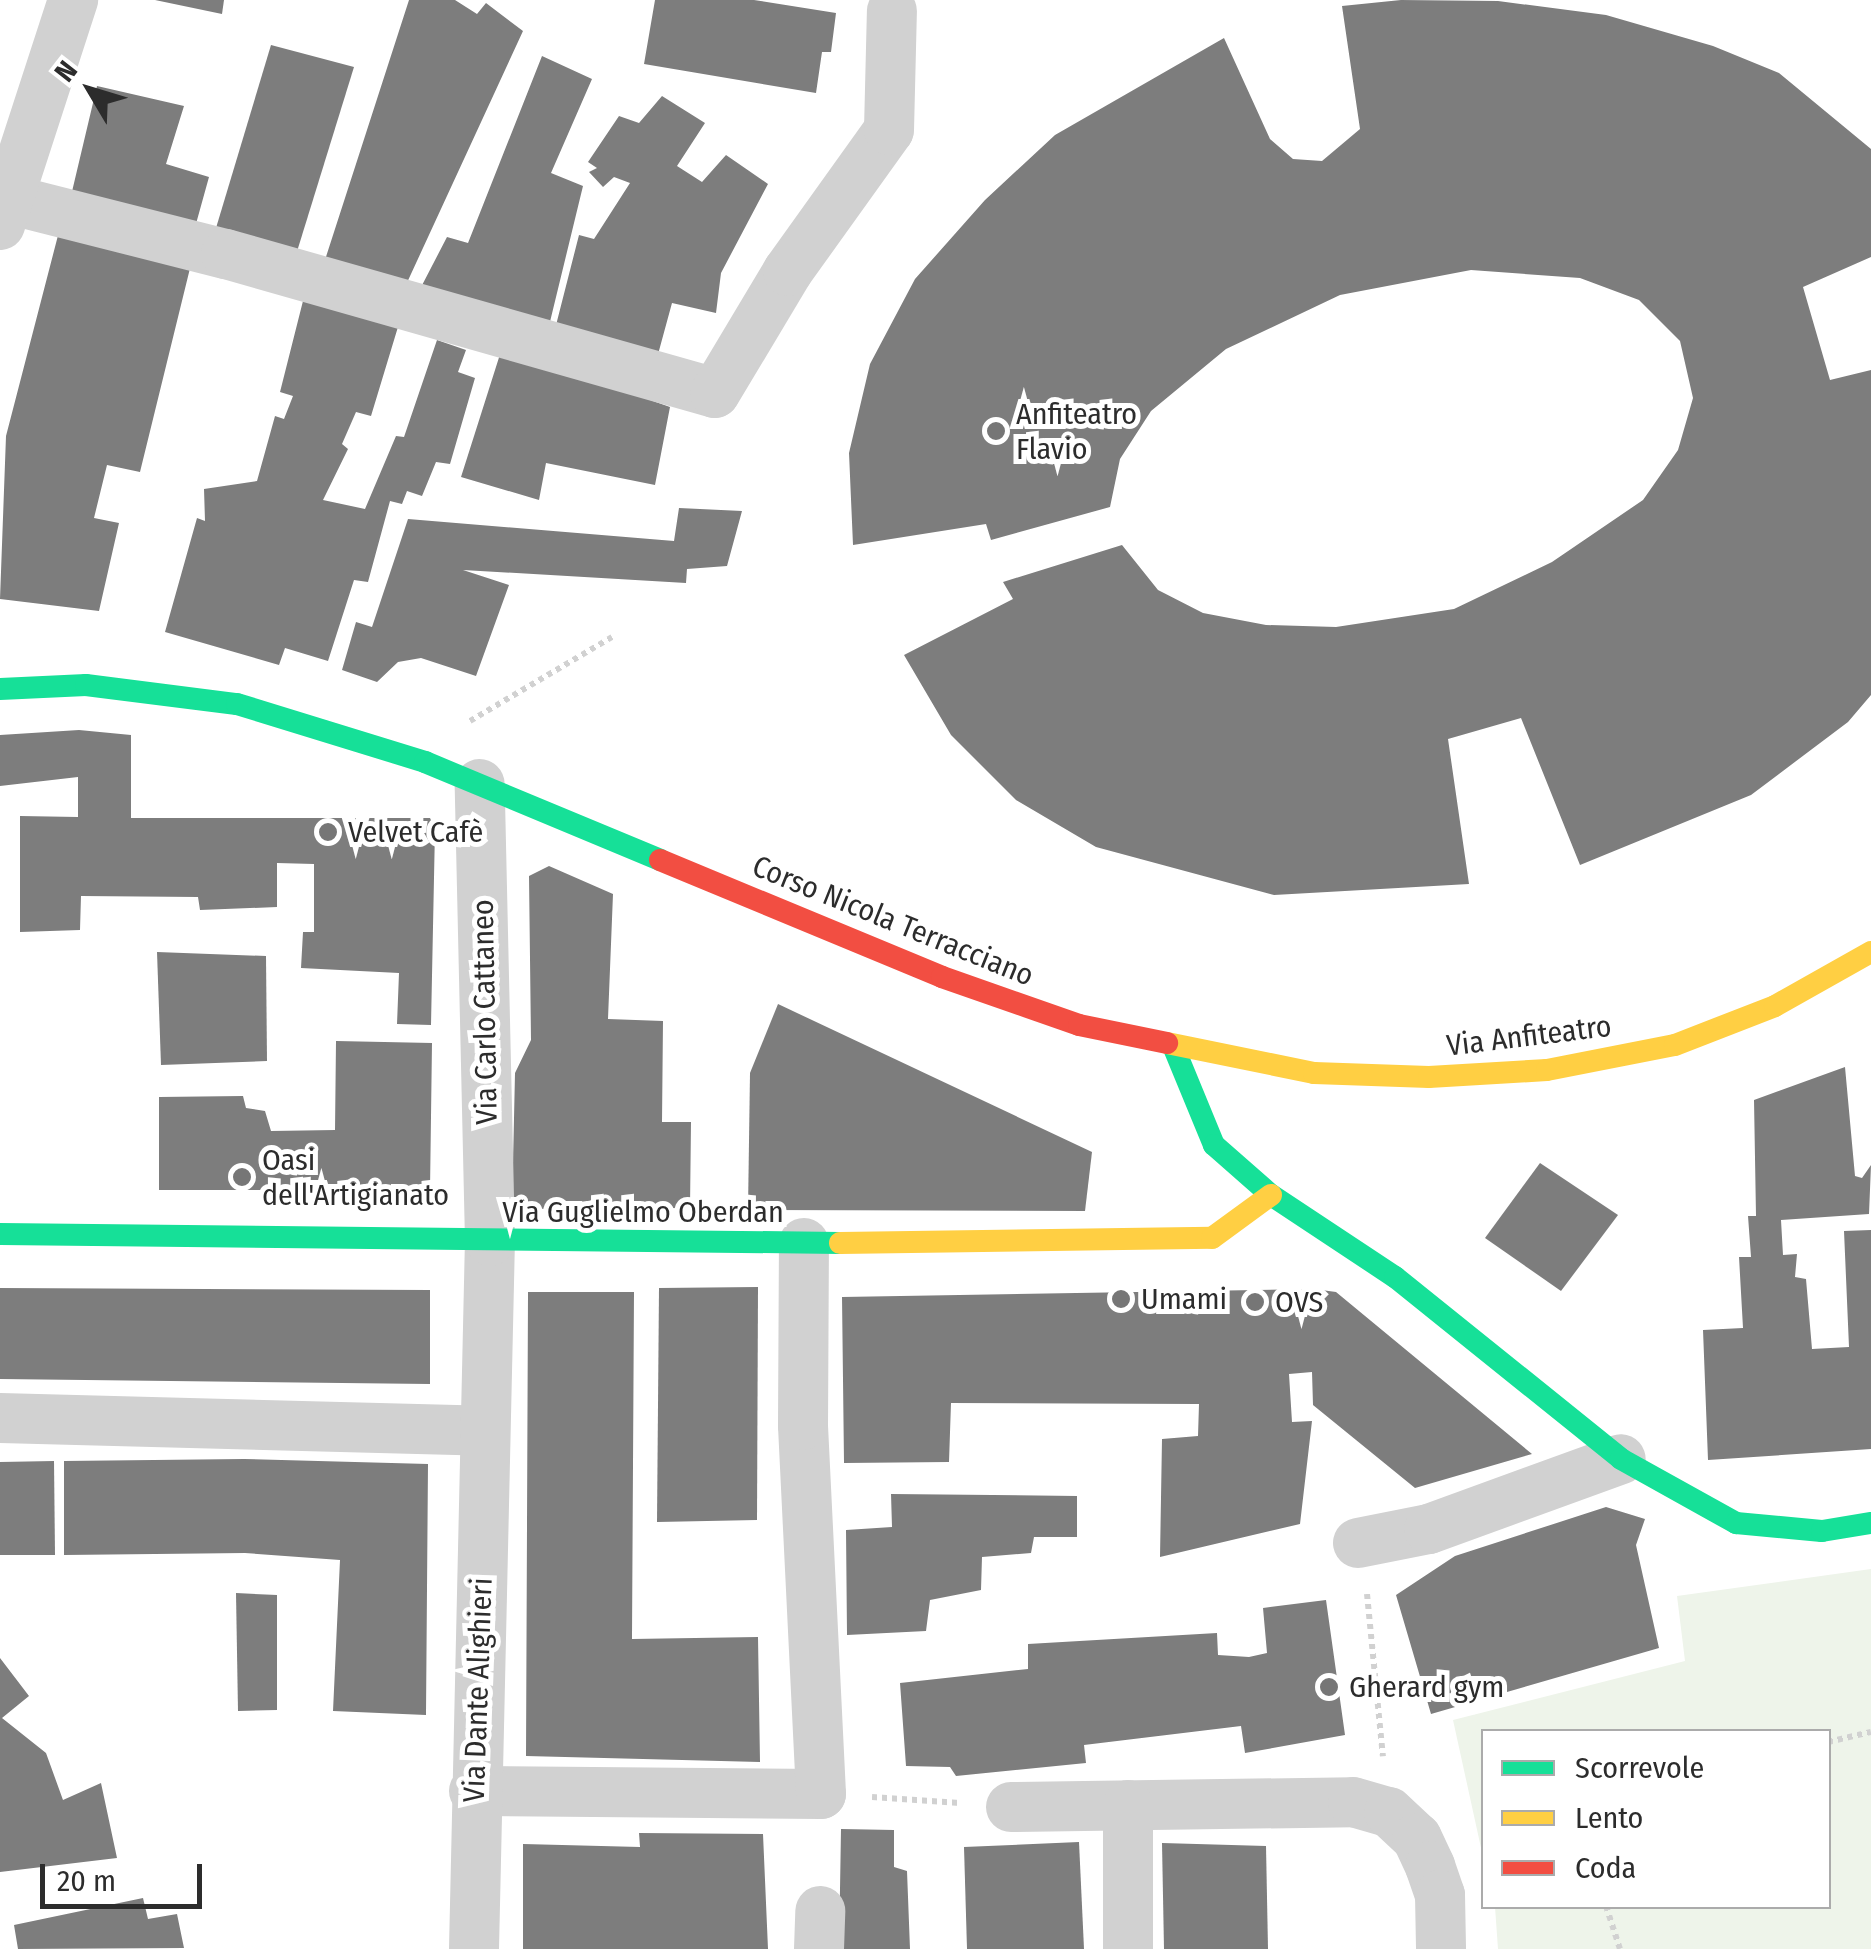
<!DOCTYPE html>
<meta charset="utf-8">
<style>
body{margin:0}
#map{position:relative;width:1871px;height:1949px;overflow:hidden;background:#fff;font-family:"Fira Sans Condensed",sans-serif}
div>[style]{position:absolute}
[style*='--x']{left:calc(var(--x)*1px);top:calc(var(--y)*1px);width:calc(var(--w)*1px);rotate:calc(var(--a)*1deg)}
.green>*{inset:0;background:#eef4ea}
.building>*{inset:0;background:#7d7d7d}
.path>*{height:6px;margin-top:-3px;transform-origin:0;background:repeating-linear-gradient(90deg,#d1d1d1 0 5px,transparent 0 10px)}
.street>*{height:50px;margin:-25px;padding:0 25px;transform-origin:25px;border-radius:25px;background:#d1d1d1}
.fast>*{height:22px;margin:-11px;padding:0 11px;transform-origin:11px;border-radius:11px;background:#16e098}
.slow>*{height:22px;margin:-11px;padding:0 11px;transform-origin:11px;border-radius:11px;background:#ffcf43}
.jam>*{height:22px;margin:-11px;padding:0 11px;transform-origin:11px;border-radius:11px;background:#f24e42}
.dots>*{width:28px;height:28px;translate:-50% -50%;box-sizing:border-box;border:5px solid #fff;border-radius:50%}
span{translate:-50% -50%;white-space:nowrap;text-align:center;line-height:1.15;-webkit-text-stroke:10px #fff;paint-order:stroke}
.poi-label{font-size:30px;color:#2c2c2c}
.left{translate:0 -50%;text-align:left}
.street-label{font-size:30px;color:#2c2c2c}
.legend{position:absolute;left:1481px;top:1729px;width:350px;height:180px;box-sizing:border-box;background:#fff;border:2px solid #ababab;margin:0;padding:12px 18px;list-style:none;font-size:30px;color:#2c2c2c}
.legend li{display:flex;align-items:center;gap:20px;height:50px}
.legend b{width:50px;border:2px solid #ababab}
.north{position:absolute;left:40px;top:40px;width:100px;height:100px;-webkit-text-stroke:8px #fff;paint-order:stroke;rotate:308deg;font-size:28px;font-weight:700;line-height:40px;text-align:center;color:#2c2c2c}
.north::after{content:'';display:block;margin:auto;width:35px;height:45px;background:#2c2c2c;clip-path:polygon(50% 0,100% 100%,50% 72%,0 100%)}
.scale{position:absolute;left:40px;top:1864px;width:162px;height:45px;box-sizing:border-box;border:5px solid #2c2c2c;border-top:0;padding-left:12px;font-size:30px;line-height:35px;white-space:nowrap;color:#2c2c2c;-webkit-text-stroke:8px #fff;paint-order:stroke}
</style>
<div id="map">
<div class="green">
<i style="clip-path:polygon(1871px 1569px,1871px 1949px,1498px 1949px,1495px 1907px,1828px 1906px,1828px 1732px,1484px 1732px,1483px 1857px,1453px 1720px,1685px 1661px,1677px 1596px)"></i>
</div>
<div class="building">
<i style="clip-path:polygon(155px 0,224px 0,222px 14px)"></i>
<i style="clip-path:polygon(409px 0,455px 0,477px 14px,486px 3px,523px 31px,405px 287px,324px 263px)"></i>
<i style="clip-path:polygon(655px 0,754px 0,836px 13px,831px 52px,822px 52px,816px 93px,644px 64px)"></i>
<i style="clip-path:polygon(1401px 0,1498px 1px,1606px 15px,1713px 46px,1779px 73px,1871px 149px,1871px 257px,1803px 287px,1830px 380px,1871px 370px,1871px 695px,1848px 722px,1751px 795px,1580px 865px,1521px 718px,1448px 739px,1469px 884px,1274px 895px,1096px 847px,1016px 800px,951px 735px,904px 655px,1013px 599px,1003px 582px,1122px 545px,1158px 590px,1203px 613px,1266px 625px,1336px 627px,1454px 609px,1552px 562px,1643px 500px,1678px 450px,1693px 398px,1680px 341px,1639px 300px,1580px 278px,1471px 270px,1340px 295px,1226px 349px,1151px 411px,1120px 459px,1110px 507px,991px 540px,986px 524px,853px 545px,849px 453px,870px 364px,915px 279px,985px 200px,1055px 135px,1224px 38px,1270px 139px,1293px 159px,1322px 161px,1360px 129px,1342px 6px)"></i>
<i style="clip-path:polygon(271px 45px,354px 67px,295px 258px,213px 238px)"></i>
<i style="clip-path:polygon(542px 56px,592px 79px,551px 173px,583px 186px,548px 330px,418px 293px,447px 237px,468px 243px)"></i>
<i style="clip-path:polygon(97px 86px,184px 106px,166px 164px,209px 177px,194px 231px,70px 200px)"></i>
<i style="clip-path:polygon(662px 96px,705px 123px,677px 166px,702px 182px,726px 155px,768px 184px,721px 273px,716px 313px,672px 303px,657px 358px,554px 333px,579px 235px,594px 239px,630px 183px,614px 177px,603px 187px,589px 172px,597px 168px,588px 162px,619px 116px,639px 123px)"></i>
<i style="clip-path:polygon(62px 220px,194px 252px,140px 472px,107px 465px,94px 518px,119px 523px,99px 611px,0 599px,6px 436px)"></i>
<i style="clip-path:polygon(305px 293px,401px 317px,371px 416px,356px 412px,342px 444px,348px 449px,323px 500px,365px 509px,396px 436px,404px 437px,437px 340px,466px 350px,458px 372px,475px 378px,450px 464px,436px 462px,422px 496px,407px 491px,402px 504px,390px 501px,368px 582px,354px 580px,328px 661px,285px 648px,279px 665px,165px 632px,197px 518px,205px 521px,204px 489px,257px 481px,275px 416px,284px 419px,293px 396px,280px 392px)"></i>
<i style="clip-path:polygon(502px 348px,670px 407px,655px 485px,546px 463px,539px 500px,461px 477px)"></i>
<i style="clip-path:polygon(679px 508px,742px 511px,727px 566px,687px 569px,686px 583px,463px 570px,509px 585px,476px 676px,421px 658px,398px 662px,377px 682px,342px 670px,356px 622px,372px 627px,408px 519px,674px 541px)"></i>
<i style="clip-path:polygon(79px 730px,131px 735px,131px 818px,430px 818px,435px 829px,431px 1025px,397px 1024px,399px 973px,301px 968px,303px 932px,314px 932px,314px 864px,277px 863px,277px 907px,200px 910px,198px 897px,81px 896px,80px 930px,20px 932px,20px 816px,78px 817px,78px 777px,0 786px,0 735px)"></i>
<i style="clip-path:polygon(549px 866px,613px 894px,608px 1019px,663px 1021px,662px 1122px,691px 1122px,690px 1208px,512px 1209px,515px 1073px,531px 1040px,529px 876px)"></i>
<i style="clip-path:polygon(157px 952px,266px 956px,267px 1061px,161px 1065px)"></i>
<i style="clip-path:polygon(778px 1004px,1092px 1152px,1085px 1211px,748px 1210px,750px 1073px)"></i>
<i style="clip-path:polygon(336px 1041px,432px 1043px,430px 1190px,159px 1190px,159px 1097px,243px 1096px,246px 1108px,265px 1111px,271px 1131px,335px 1130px)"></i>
<i style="clip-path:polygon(1845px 1067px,1855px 1176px,1862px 1178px,1871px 1165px,1869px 1214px,1781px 1220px,1783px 1255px,1797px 1254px,1795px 1277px,1806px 1279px,1812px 1349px,1849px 1347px,1844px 1231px,1871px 1230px,1871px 1449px,1708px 1460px,1703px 1330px,1743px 1328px,1739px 1257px,1751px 1257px,1748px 1216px,1756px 1216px,1754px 1100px)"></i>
<i style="clip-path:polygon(1540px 1163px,1618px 1215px,1561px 1291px,1485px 1238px)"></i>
<i style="clip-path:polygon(758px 1287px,757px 1520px,657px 1522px,659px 1288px)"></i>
<i style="clip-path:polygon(0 1288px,430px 1290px,430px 1384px,0 1379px)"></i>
<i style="clip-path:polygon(1314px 1289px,1336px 1292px,1532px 1454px,1415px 1488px,1313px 1405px,1312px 1372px,1289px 1374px,1292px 1422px,1312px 1421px,1300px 1524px,1160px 1557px,1162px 1439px,1198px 1436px,1199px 1404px,951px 1403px,949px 1462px,844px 1463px,842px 1297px)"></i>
<i style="clip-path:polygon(528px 1292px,634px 1292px,632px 1639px,758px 1637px,760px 1762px,526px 1756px)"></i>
<i style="clip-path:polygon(244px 1459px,428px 1464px,426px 1715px,333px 1711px,340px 1560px,245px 1553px,64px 1555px,64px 1461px)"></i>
<i style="clip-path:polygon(54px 1461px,55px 1555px,0 1555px,0 1462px)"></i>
<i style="clip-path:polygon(891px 1494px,1077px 1496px,1077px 1537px,1034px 1537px,1031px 1553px,982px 1557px,981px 1590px,930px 1600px,926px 1631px,847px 1635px,846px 1530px,892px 1527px)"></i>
<i style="clip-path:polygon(1606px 1507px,1645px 1519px,1636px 1545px,1659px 1648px,1431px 1714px,1396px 1595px,1455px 1556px)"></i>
<i style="clip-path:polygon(236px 1593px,277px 1595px,277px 1710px,238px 1711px)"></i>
<i style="clip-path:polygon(1326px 1600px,1345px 1735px,1245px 1753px,1241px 1726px,1084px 1745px,1086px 1763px,956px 1776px,950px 1767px,906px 1766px,900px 1683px,1028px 1669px,1028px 1644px,1217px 1633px,1218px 1655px,1249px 1657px,1267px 1653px,1263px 1608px)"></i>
<i style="clip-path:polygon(0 1658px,29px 1696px,2px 1718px,46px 1753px,63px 1800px,101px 1783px,117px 1858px,0 1872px)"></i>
<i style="clip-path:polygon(841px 1829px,894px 1830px,894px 1867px,907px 1871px,910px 1949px,839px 1949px)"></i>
<i style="clip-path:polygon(639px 1833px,763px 1834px,768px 1949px,523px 1949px,523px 1844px,640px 1847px)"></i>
<i style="clip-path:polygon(1079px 1842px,1084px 1949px,967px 1949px,964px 1847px)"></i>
<i style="clip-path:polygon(1162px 1843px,1266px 1846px,1268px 1949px,1164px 1949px)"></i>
<i style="clip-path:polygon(143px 1898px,148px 1919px,177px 1914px,184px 1948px,18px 1949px,14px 1925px)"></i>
</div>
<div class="path">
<i style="--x:470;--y:721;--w:165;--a:-30.6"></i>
<i style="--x:1367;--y:1594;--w:163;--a:84.4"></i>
<i style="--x:1828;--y:1742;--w:44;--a:-13.1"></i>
<i style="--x:872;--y:1797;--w:88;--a:3.9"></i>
<i style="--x:1606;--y:1906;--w:45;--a:72"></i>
</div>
<div class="street">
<i style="--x:8;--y:199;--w:225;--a:14.2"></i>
<i style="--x:226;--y:254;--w:508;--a:15.87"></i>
<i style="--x:715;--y:393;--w:142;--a:-59.1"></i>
<i style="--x:788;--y:271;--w:173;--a:-54.4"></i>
<i style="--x:889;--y:130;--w:119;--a:-88.6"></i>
<i style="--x:0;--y:225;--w:237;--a:-72"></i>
<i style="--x:0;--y:1418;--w:485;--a:1.5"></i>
<i style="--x:1358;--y:1543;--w:72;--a:-11.2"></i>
<i style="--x:1429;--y:1529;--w:204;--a:-20"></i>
<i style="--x:474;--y:1791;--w:347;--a:0.5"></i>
<i style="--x:821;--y:1794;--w:369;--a:-92.8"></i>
<i style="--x:803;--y:1425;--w:182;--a:-89.7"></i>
<i style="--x:1011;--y:1807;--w:342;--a:-0.8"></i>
<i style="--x:1353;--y:1802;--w:37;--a:16"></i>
<i style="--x:1389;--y:1812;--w:38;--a:43"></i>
<i style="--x:1417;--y:1838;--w:31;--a:65"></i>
<i style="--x:1430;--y:1866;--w:31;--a:71"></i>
<i style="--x:1440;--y:1895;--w:54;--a:88.9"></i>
<i style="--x:474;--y:1949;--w:708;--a:-88.71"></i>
<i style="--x:490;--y:1241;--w:457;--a:-91.3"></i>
<i style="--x:819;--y:1949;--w:38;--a:-88"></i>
<i style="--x:1128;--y:1949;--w:144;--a:-90"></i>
</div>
<div class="fast">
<i style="--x:0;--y:689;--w:86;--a:-2.7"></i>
<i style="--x:86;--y:685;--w:152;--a:7.2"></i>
<i style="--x:237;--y:704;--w:197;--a:17.1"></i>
<i style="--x:425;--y:762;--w:255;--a:22.6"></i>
<i style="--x:1174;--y:1048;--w:105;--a:67.6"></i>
<i style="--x:1214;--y:1145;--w:76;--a:41.3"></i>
<i style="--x:1271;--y:1195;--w:149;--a:33.5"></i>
<i style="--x:1395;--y:1277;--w:290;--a:38.8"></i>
<i style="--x:1621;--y:1459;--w:132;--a:29.1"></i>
<i style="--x:1736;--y:1523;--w:86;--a:5.3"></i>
<i style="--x:1822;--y:1531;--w:50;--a:-9.3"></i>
<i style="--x:0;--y:1234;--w:840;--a:0.61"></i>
</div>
<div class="slow">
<i style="--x:1167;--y:1043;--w:150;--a:11.5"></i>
<i style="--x:1314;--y:1073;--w:115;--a:2"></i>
<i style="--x:1429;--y:1077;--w:118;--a:-3.4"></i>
<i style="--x:1547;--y:1070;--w:130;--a:-11.1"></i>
<i style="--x:1675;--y:1045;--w:107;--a:-21.3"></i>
<i style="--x:1775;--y:1006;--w:110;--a:-29.4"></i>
<i style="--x:840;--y:1243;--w:372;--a:-0.8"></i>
<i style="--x:1212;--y:1238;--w:73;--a:-36.1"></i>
</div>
<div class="jam">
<i style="--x:660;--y:860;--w:305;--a:22.5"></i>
<i style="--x:942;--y:977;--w:145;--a:19.3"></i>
<i style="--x:1079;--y:1025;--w:90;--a:11.6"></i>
</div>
<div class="dots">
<i style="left:996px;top:431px;background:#767676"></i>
<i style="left:328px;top:832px;background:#767676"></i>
<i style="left:242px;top:1177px;background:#767676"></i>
<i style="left:1121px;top:1299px;background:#767676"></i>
<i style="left:1255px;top:1302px;background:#767676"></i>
<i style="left:1329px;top:1687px;background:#767676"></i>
</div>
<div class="poi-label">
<span class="left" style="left:1016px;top:431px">Anfiteatro<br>Flavio</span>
<span class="left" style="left:348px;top:832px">Velvet Cafè</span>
<span class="left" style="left:262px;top:1177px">Oasi<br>dell'Artigianato</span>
<span class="left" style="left:1141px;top:1299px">Umami</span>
<span class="left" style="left:1275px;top:1302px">OVS</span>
<span class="left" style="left:1349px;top:1687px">Gherard gym</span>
</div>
<div class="street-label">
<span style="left:893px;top:921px;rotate:22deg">Corso Nicola Terracciano</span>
<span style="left:485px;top:1012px;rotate:-91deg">Via Carlo Cattaneo</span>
<span style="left:1529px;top:1036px;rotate:-7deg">Via Anfiteatro</span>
<span style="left:643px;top:1212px">Via Guglielmo Oberdan</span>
<span style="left:478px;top:1690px;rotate:-88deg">Via Dante Alighieri</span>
</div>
<ul class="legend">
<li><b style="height:12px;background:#16e098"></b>Scorrevole</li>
<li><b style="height:12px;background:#ffcf43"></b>Lento</li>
<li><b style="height:12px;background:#f24e42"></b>Coda</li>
</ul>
<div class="north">N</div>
<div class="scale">20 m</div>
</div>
